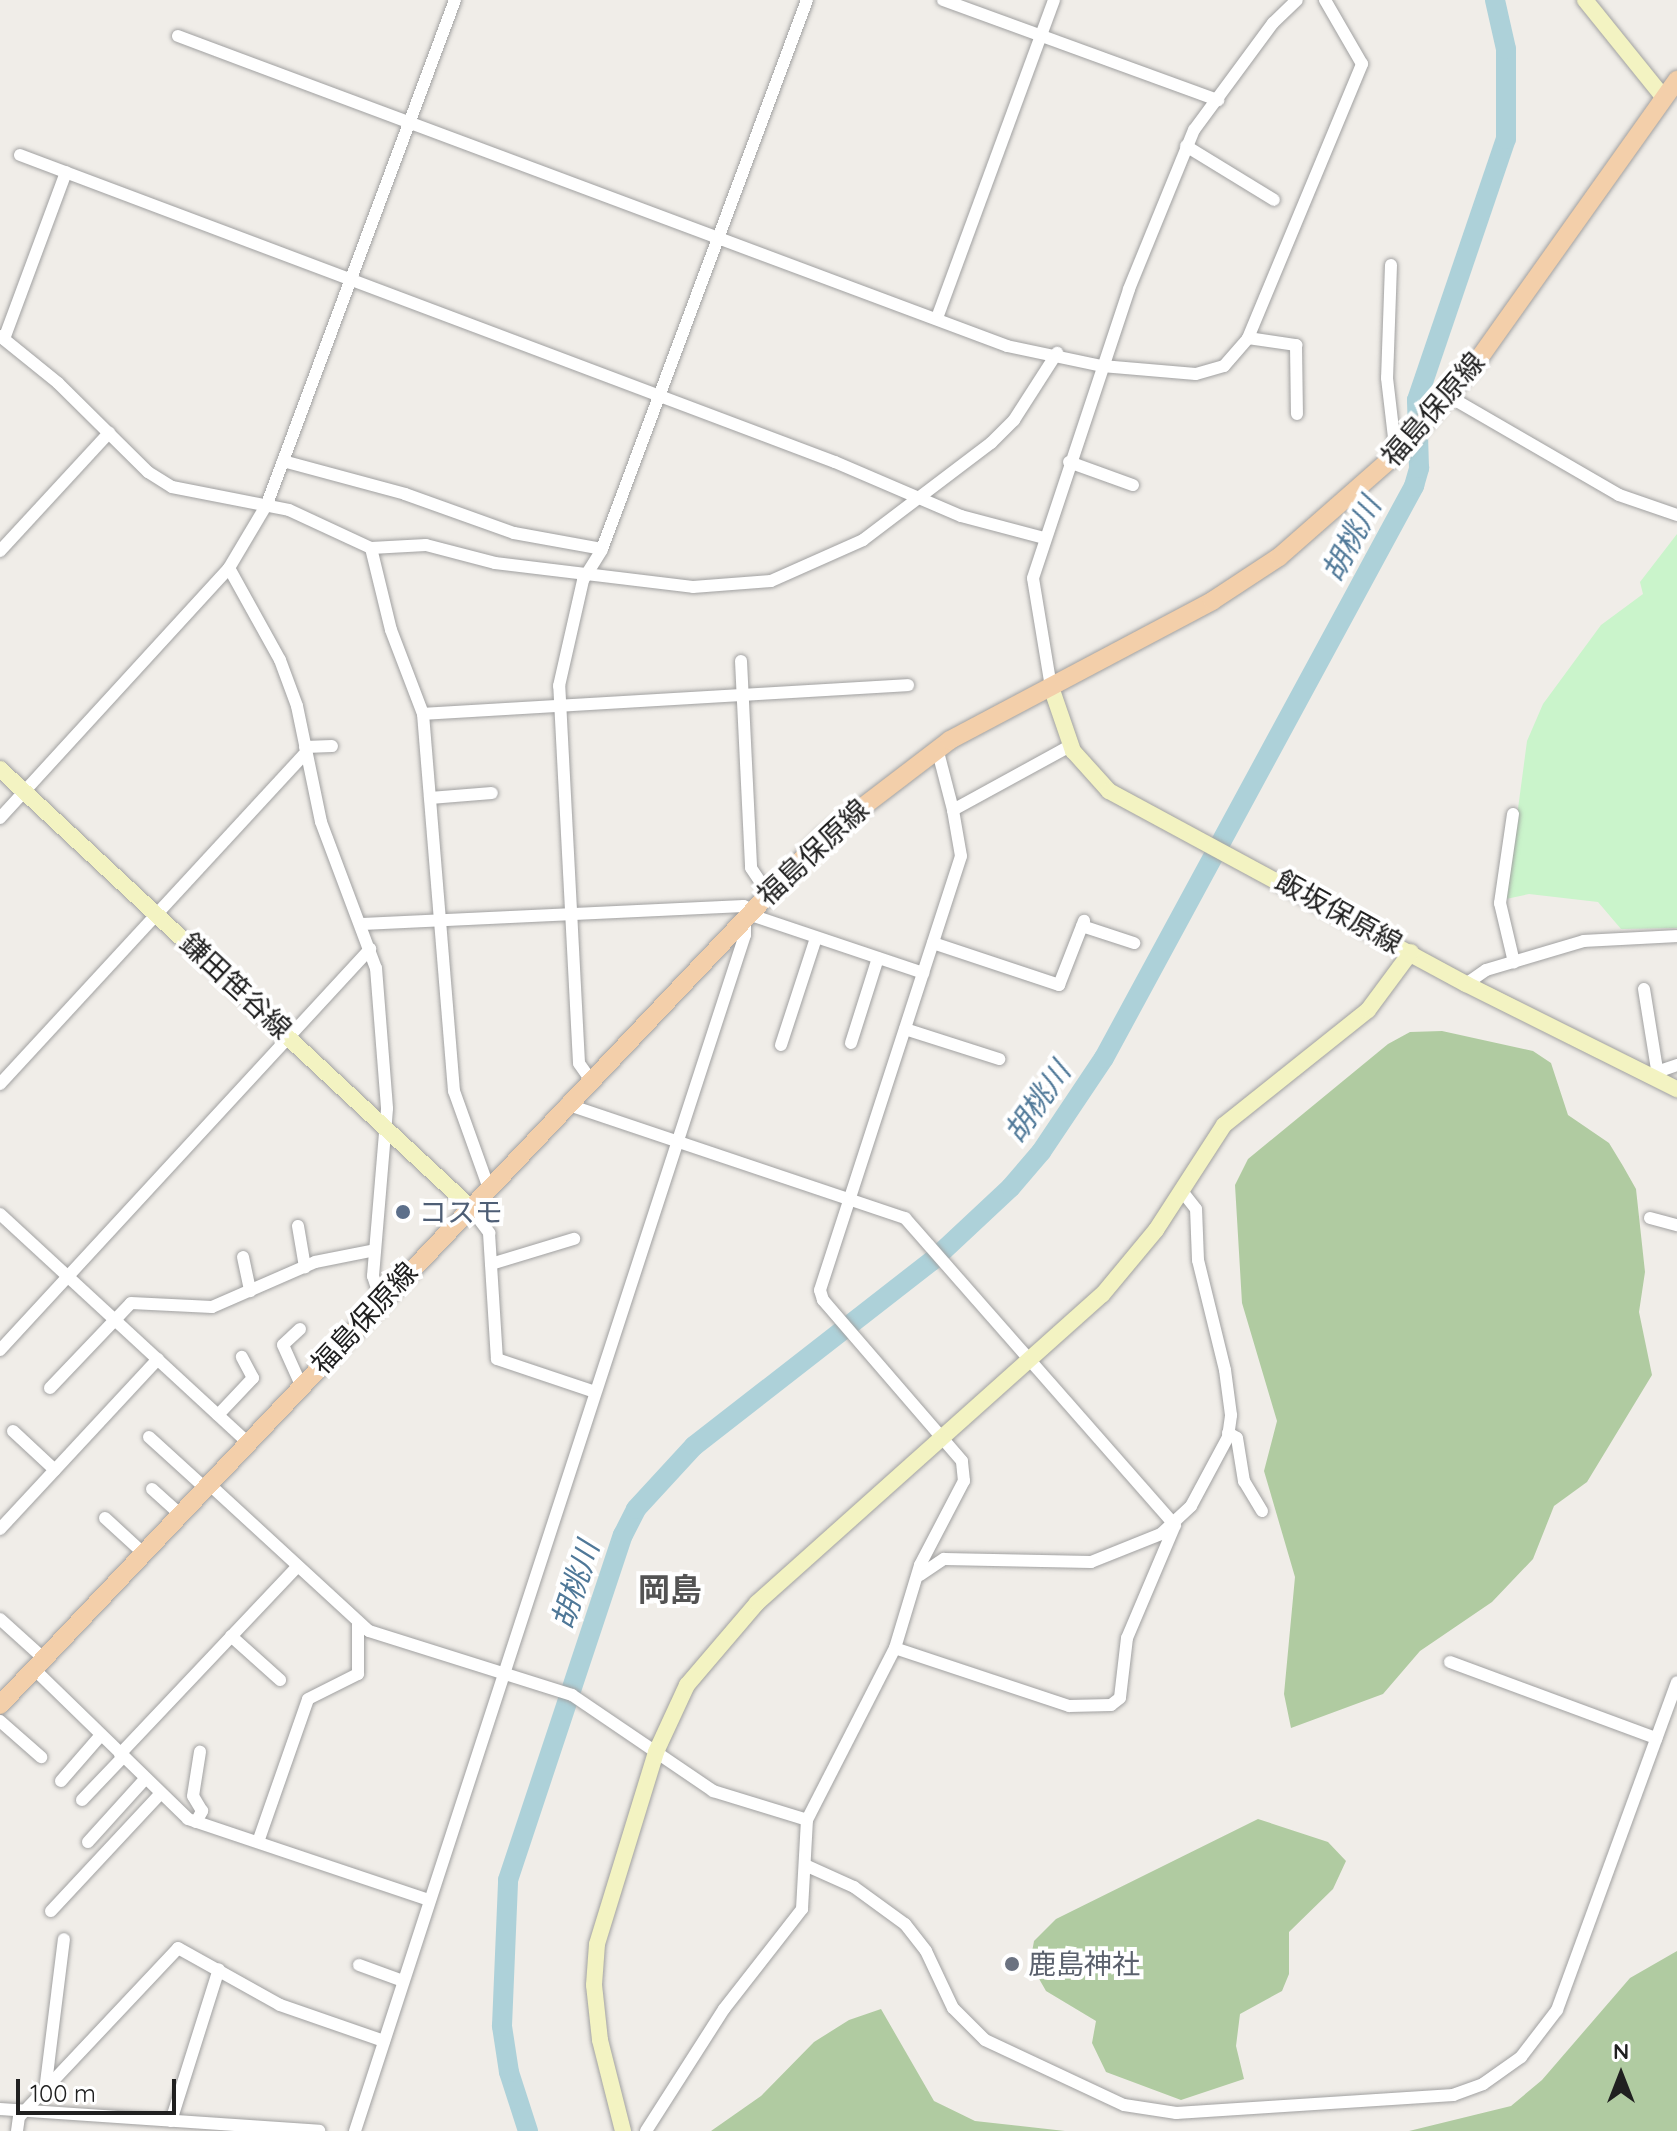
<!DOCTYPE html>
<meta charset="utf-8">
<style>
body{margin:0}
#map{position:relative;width:1677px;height:2131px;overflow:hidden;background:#f0ede8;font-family:Quicksand,"Noto Sans JP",sans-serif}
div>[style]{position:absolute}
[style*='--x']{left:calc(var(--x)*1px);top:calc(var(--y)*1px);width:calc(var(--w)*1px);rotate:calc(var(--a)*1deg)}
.forest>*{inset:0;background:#b0cba1}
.park>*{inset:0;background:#caf4cb}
.river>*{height:20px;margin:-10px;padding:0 10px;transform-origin:10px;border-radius:10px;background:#add1d9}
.roads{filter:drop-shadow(0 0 2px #a1a1a1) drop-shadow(0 0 2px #a1a1a1)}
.street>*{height:12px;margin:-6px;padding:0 6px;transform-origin:6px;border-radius:6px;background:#fff}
.secondary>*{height:16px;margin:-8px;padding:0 8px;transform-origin:8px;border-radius:8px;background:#f3f3c2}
.primary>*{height:18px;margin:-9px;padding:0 9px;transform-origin:9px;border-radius:9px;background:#f3cfaa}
.dots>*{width:22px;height:22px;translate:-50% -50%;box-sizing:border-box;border:4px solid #fff;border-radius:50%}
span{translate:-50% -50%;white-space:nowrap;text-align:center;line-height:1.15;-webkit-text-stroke:8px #fff;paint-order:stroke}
.street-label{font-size:28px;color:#202020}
.service-label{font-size:28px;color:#4e5e75}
.left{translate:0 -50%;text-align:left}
.worship-label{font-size:28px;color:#5b616d}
.water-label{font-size:30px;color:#4f7898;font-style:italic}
.quarter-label{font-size:32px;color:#535353;font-weight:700}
.north{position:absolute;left:1581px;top:2035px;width:80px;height:80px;-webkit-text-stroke:6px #fff;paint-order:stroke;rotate:0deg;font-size:22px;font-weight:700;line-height:32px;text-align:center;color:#202020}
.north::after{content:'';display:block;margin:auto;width:28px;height:36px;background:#202020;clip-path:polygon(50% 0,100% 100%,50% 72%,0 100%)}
.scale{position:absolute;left:16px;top:2079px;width:160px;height:36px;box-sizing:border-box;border:4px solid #202020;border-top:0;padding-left:10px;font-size:24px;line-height:28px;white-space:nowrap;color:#202020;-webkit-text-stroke:6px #fff;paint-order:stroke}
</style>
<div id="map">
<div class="forest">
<i style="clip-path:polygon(1442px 1031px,1533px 1051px,1551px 1063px,1568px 1115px,1609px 1143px,1623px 1166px,1636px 1189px,1645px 1272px,1639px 1312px,1652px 1375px,1587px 1482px,1554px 1506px,1533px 1559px,1492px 1602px,1420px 1651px,1383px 1694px,1291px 1728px,1284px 1694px,1295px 1577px,1264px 1471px,1277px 1421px,1242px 1303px,1235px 1185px,1248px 1159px,1388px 1044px,1410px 1032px)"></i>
<i style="clip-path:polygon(1258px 1819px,1328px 1842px,1346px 1861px,1333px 1889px,1289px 1932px,1289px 1974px,1282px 1991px,1240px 2014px,1236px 2046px,1244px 2079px,1181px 2100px,1106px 2072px,1092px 2043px,1096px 2021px,1046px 1991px,1030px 1963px,1034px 1941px,1056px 1919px)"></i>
<i style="clip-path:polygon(1677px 1951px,1677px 2131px,1409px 2131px,1511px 2106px,1542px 2080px,1630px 1978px)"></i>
<i style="clip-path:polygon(881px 2009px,934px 2101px,975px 2121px,1065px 2131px,711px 2131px,761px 2096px,814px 2042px,849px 2020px)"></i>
</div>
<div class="park">
<i style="clip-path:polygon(1677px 534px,1677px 928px,1621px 929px,1598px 902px,1529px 894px,1506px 899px,1527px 741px,1543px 704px,1601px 625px,1643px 594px,1640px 582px)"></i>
</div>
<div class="river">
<i style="--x:528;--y:2131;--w:62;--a:-107.9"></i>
<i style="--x:509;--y:2072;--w:47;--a:-98.7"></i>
<i style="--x:502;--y:2026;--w:146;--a:-87.6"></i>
<i style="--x:508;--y:1880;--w:364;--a:-71.6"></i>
<i style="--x:623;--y:1535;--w:29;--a:-63"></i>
<i style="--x:636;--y:1509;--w:86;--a:-47.4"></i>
<i style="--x:694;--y:1446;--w:301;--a:-37.9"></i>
<i style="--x:932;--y:1261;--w:108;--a:-43.1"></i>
<i style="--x:1011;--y:1187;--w:46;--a:-49.4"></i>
<i style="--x:1041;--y:1152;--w:113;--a:-56.2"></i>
<i style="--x:1104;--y:1058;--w:651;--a:-61.54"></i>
<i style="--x:1414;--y:486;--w:19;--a:-74"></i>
<i style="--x:1419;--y:468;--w:68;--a:-91.7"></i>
<i style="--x:1417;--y:400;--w:276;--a:-71.2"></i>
<i style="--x:1506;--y:139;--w:90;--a:-90"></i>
<i style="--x:1506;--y:49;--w:50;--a:-102.7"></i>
</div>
<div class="roads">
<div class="street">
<i style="--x:943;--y:0;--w:293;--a:20"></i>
<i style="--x:178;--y:36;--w:885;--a:20.5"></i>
<i style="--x:1007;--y:346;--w:97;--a:11.9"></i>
<i style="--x:1102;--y:366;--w:94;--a:4.9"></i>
<i style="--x:1196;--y:374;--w:29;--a:-16"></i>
<i style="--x:1224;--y:366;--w:37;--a:-49"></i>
<i style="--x:1248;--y:338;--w:297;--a:-67.4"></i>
<i style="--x:1362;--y:64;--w:74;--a:-120"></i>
<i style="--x:1186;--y:146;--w:103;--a:31.5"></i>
<i style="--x:20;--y:155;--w:871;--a:20.64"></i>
<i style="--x:835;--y:462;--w:137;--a:23.2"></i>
<i style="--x:961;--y:516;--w:86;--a:14.8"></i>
<i style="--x:1391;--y:265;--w:113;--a:92"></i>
<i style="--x:1387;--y:378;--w:78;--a:83.3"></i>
<i style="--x:937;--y:318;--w:339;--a:-69.8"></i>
<i style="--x:0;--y:336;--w:75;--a:39"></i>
<i style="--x:58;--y:383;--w:127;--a:44.7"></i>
<i style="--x:148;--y:472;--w:28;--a:32"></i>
<i style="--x:172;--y:487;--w:119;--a:11.1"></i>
<i style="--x:289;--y:510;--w:90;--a:24.9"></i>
<i style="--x:371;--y:548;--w:55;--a:-3.1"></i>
<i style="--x:426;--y:545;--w:71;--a:14.6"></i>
<i style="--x:495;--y:563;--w:199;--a:6.9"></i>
<i style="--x:693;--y:587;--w:78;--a:-4.4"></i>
<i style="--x:771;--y:581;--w:101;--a:-24"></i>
<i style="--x:863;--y:540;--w:161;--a:-37.2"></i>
<i style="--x:991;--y:443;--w:33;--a:-45"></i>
<i style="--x:1014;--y:420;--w:80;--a:-57.3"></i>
<i style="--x:1248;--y:338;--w:49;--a:8.3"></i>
<i style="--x:1296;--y:345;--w:69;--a:89.2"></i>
<i style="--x:4;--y:339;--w:178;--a:-69.6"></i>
<i style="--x:1450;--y:397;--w:195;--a:30.1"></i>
<i style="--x:1619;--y:495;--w:61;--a:19"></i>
<i style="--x:283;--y:461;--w:126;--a:15.1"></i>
<i style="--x:405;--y:494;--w:116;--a:19.7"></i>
<i style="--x:514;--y:533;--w:89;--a:10.3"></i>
<i style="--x:1069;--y:462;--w:68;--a:19.8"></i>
<i style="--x:371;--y:548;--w:84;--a:76.3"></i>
<i style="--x:391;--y:630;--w:90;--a:69.1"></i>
<i style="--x:423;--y:714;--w:378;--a:85.3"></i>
<i style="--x:454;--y:1091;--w:101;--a:70.3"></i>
<i style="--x:0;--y:551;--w:161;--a:-47.3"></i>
<i style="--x:229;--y:568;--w:105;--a:61"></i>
<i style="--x:280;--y:660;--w:49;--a:69.7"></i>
<i style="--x:297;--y:706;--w:118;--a:78.3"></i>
<i style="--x:321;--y:822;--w:156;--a:69.4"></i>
<i style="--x:376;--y:968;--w:141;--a:85.5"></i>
<i style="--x:387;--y:1109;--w:168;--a:94.8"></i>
<i style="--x:373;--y:1276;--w:25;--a:72"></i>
<i style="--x:741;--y:661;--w:207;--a:87.2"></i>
<i style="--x:751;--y:868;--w:30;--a:56"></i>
<i style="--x:1051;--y:687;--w:110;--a:-99.4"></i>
<i style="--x:1033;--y:578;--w:305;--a:-71.6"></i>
<i style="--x:1129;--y:289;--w:172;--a:-67.8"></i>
<i style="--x:1194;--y:130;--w:133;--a:-53.6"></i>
<i style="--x:1273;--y:23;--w:33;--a:-44"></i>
<i style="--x:423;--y:714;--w:486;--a:-3.4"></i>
<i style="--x:305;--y:747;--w:27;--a:-2"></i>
<i style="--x:937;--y:748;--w:64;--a:75.5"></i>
<i style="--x:430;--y:798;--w:62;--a:-4.6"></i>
<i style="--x:1513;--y:814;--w:90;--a:98.3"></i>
<i style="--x:1500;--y:903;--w:61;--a:76.7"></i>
<i style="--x:0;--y:818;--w:339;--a:-47.5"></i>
<i style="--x:229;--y:568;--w:74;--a:-59.3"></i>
<i style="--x:267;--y:504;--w:538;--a:-69.54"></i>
<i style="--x:748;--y:914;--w:185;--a:18.6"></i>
<i style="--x:362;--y:924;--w:382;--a:-2.7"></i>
<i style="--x:744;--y:906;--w:9;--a:27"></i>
<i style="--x:1082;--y:926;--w:55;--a:18.1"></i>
<i style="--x:933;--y:943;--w:133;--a:18.4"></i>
<i style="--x:1059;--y:985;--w:69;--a:-68.7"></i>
<i style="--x:1466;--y:984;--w:24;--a:-35"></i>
<i style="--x:1486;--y:970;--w:102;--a:-16.5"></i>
<i style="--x:1584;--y:941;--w:93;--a:-3.1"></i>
<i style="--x:1644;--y:989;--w:81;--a:80.8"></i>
<i style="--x:905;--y:1029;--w:99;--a:17.7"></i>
<i style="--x:851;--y:1043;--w:89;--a:-72.4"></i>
<i style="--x:781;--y:1045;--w:113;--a:-71.9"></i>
<i style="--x:1651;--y:1074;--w:28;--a:-19"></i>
<i style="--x:590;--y:1079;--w:19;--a:-125"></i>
<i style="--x:579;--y:1063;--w:378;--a:-93"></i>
<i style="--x:559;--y:686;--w:109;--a:-77.2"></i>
<i style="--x:583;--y:580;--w:36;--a:-58"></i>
<i style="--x:602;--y:549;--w:586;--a:-69.52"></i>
<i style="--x:0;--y:1084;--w:449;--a:-47.3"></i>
<i style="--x:566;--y:1104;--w:358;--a:18.6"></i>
<i style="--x:905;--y:1218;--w:409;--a:48.7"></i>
<i style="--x:1175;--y:1525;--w:123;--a:113"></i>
<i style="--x:1127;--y:1638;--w:60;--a:96.7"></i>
<i style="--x:1120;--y:1698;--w:11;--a:142"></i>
<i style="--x:1111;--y:1705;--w:42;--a:178.6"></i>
<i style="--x:1069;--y:1706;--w:183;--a:-161.6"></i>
<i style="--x:469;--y:1206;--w:34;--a:53"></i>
<i style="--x:489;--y:1233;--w:126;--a:86.4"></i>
<i style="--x:497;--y:1359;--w:103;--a:18.6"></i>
<i style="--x:0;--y:1214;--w:336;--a:42.7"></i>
<i style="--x:1650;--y:1218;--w:28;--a:15"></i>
<i style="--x:298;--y:1226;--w:42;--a:80.3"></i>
<i style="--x:243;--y:1257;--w:35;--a:78"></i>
<i style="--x:491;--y:1264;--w:87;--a:-16.8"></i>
<i style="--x:300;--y:1329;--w:23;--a:137"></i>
<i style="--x:283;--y:1345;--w:44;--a:65.8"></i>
<i style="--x:0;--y:1350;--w:546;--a:-47.3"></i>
<i style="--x:50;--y:1388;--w:117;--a:-46.4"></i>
<i style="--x:131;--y:1303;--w:81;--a:2.8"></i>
<i style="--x:212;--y:1307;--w:112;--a:-23.6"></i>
<i style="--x:315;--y:1262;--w:61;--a:-11.3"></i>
<i style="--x:218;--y:1415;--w:51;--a:-46.6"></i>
<i style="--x:253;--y:1378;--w:24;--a:-118"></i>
<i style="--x:13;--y:1431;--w:57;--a:42.9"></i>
<i style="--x:1228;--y:1433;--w:10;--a:29"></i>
<i style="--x:1237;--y:1438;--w:44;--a:80.8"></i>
<i style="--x:1244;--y:1481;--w:35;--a:59"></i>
<i style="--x:149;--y:1437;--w:76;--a:42.3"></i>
<i style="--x:209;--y:1484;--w:217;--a:42.6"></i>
<i style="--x:369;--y:1631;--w:213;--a:17.5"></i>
<i style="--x:572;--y:1695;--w:171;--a:34.2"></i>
<i style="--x:713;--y:1791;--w:98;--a:17.1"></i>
<i style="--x:152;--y:1489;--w:38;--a:42"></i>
<i style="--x:105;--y:1518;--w:52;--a:42.6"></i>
<i style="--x:0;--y:1529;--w:232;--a:-47.1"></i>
<i style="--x:920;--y:1575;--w:29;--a:-34"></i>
<i style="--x:944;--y:1559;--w:147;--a:1.2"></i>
<i style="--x:1091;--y:1562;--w:75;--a:-21.8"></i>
<i style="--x:1161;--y:1534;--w:41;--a:-43"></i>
<i style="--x:1191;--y:1506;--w:78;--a:-61.8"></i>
<i style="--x:1228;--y:1437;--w:22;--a:-82"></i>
<i style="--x:1231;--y:1415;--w:45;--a:-97.6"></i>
<i style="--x:1225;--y:1370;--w:113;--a:-103.8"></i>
<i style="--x:1198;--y:1260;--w:51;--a:-92.2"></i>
<i style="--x:1196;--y:1209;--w:24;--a:-128"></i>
<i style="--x:0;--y:1619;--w:57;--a:42.1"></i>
<i style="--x:231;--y:1636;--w:66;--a:41.9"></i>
<i style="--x:1450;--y:1662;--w:220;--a:20.3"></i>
<i style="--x:34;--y:1669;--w:215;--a:44.2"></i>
<i style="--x:188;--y:1819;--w:254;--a:18.6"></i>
<i style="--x:0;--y:1721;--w:55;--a:41.3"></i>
<i style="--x:120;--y:1754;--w:257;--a:-46.6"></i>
<i style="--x:61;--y:1781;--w:61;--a:-49"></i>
<i style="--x:82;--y:1800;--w:59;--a:-46.4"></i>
<i style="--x:196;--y:1822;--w:13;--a:-61"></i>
<i style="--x:202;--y:1811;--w:17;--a:-121"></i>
<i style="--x:193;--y:1796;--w:45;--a:-81"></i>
<i style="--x:88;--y:1842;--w:85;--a:-47.9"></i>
<i style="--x:258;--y:1842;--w:151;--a:-70.7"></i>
<i style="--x:308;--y:1699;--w:56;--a:-26.6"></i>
<i style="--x:358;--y:1674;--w:50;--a:-90"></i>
<i style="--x:805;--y:1865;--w:54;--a:24.2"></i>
<i style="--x:854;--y:1887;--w:63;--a:36"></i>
<i style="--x:905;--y:1924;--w:34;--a:52"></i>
<i style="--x:926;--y:1951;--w:63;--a:64.7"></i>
<i style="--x:953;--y:2008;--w:45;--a:45"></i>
<i style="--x:985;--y:2040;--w:153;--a:25.1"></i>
<i style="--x:1124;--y:2105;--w:53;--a:8.7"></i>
<i style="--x:1176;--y:2113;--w:278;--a:-3.7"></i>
<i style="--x:1453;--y:2095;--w:32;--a:-20"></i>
<i style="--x:1483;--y:2084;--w:47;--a:-35.4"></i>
<i style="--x:1521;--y:2057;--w:59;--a:-52.5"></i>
<i style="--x:1557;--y:2010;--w:349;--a:-69.9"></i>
<i style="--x:51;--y:1911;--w:160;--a:-47"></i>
<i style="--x:359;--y:1965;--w:47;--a:20"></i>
<i style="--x:45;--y:2091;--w:153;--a:-82.9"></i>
<i style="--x:0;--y:2109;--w:320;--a:3.9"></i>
<i style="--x:171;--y:2121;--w:159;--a:-72.5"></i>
<i style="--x:17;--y:2131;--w:14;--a:-82"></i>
<i style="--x:19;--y:2117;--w:232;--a:-46.7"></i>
<i style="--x:178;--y:1948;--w:117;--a:29.2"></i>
<i style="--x:280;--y:2005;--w:110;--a:19.1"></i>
<i style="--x:355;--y:2131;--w:1258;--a:-71.94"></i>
<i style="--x:745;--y:935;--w:18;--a:-90"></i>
<i style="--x:646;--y:2131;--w:145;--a:-57.4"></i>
<i style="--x:724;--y:2009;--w:127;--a:-52"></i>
<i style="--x:802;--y:1909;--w:89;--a:-86.8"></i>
<i style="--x:807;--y:1820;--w:193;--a:-62.9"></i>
<i style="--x:895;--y:1648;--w:87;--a:-73.2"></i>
<i style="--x:920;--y:1565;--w:95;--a:-62.4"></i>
<i style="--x:964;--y:1481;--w:20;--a:-96"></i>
<i style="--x:962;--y:1461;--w:213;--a:-130.8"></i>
<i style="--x:823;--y:1300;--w:10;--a:-107"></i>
<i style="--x:820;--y:1290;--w:456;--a:-72"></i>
<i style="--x:961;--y:856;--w:47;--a:-99.9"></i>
<i style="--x:953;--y:810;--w:133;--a:-28.7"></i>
</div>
<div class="secondary">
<i style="--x:1585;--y:0;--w:126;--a:51.1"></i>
<i style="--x:1051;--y:687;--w:68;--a:71"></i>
<i style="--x:1073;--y:751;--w:54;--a:48"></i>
<i style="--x:1109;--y:791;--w:406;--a:28.4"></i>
<i style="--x:1466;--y:984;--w:236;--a:26.5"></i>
<i style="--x:0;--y:769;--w:641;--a:42.98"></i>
<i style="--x:623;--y:2131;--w:94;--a:-104.2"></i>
<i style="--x:600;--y:2040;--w:55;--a:-96.2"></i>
<i style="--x:594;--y:1985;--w:41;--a:-85.8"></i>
<i style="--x:597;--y:1944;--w:201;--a:-72.9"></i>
<i style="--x:656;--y:1752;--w:74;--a:-65.2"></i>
<i style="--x:687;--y:1685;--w:108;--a:-49.5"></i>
<i style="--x:757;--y:1603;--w:462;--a:-41.8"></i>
<i style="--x:1102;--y:1295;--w:85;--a:-50.3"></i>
<i style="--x:1156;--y:1230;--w:125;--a:-57.1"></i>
<i style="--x:1224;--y:1125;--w:184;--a:-38.6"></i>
<i style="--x:1368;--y:1010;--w:72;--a:-53.4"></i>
</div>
<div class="primary">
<i style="--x:0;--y:1705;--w:1195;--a:-46.53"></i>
<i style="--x:822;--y:838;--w:161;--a:-37.4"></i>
<i style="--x:950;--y:740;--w:297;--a:-27.9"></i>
<i style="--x:1212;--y:601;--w:80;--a:-33.3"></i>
<i style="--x:1279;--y:557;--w:165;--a:-41.3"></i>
<i style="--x:1403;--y:448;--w:116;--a:-49.6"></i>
<i style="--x:1478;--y:360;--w:344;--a:-54.6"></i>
</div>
</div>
<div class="dots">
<i style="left:403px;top:1212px;background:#5c6f8a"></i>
<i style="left:1012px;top:1964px;background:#6b7280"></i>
</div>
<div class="street-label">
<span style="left:1433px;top:409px;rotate:-49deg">福島保原線</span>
<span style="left:813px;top:852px;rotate:-43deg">福島保原線</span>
<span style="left:1339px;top:912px;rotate:29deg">飯坂保原線</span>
<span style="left:236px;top:986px;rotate:43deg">鎌田笹谷線</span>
<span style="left:364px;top:1318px;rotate:-47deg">福島保原線</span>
</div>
<div class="service-label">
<span class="left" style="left:419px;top:1212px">コスモ</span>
</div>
<div class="worship-label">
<span class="left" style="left:1028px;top:1964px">鹿島神社</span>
</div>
<div class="water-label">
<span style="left:1351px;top:539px;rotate:-62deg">胡桃川</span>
<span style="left:1037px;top:1102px;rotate:-55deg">胡桃川</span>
<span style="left:575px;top:1585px;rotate:-72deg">胡桃川</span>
</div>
<div class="quarter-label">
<span style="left:670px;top:1589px">岡島</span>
</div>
<div class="north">N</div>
<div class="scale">100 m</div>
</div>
